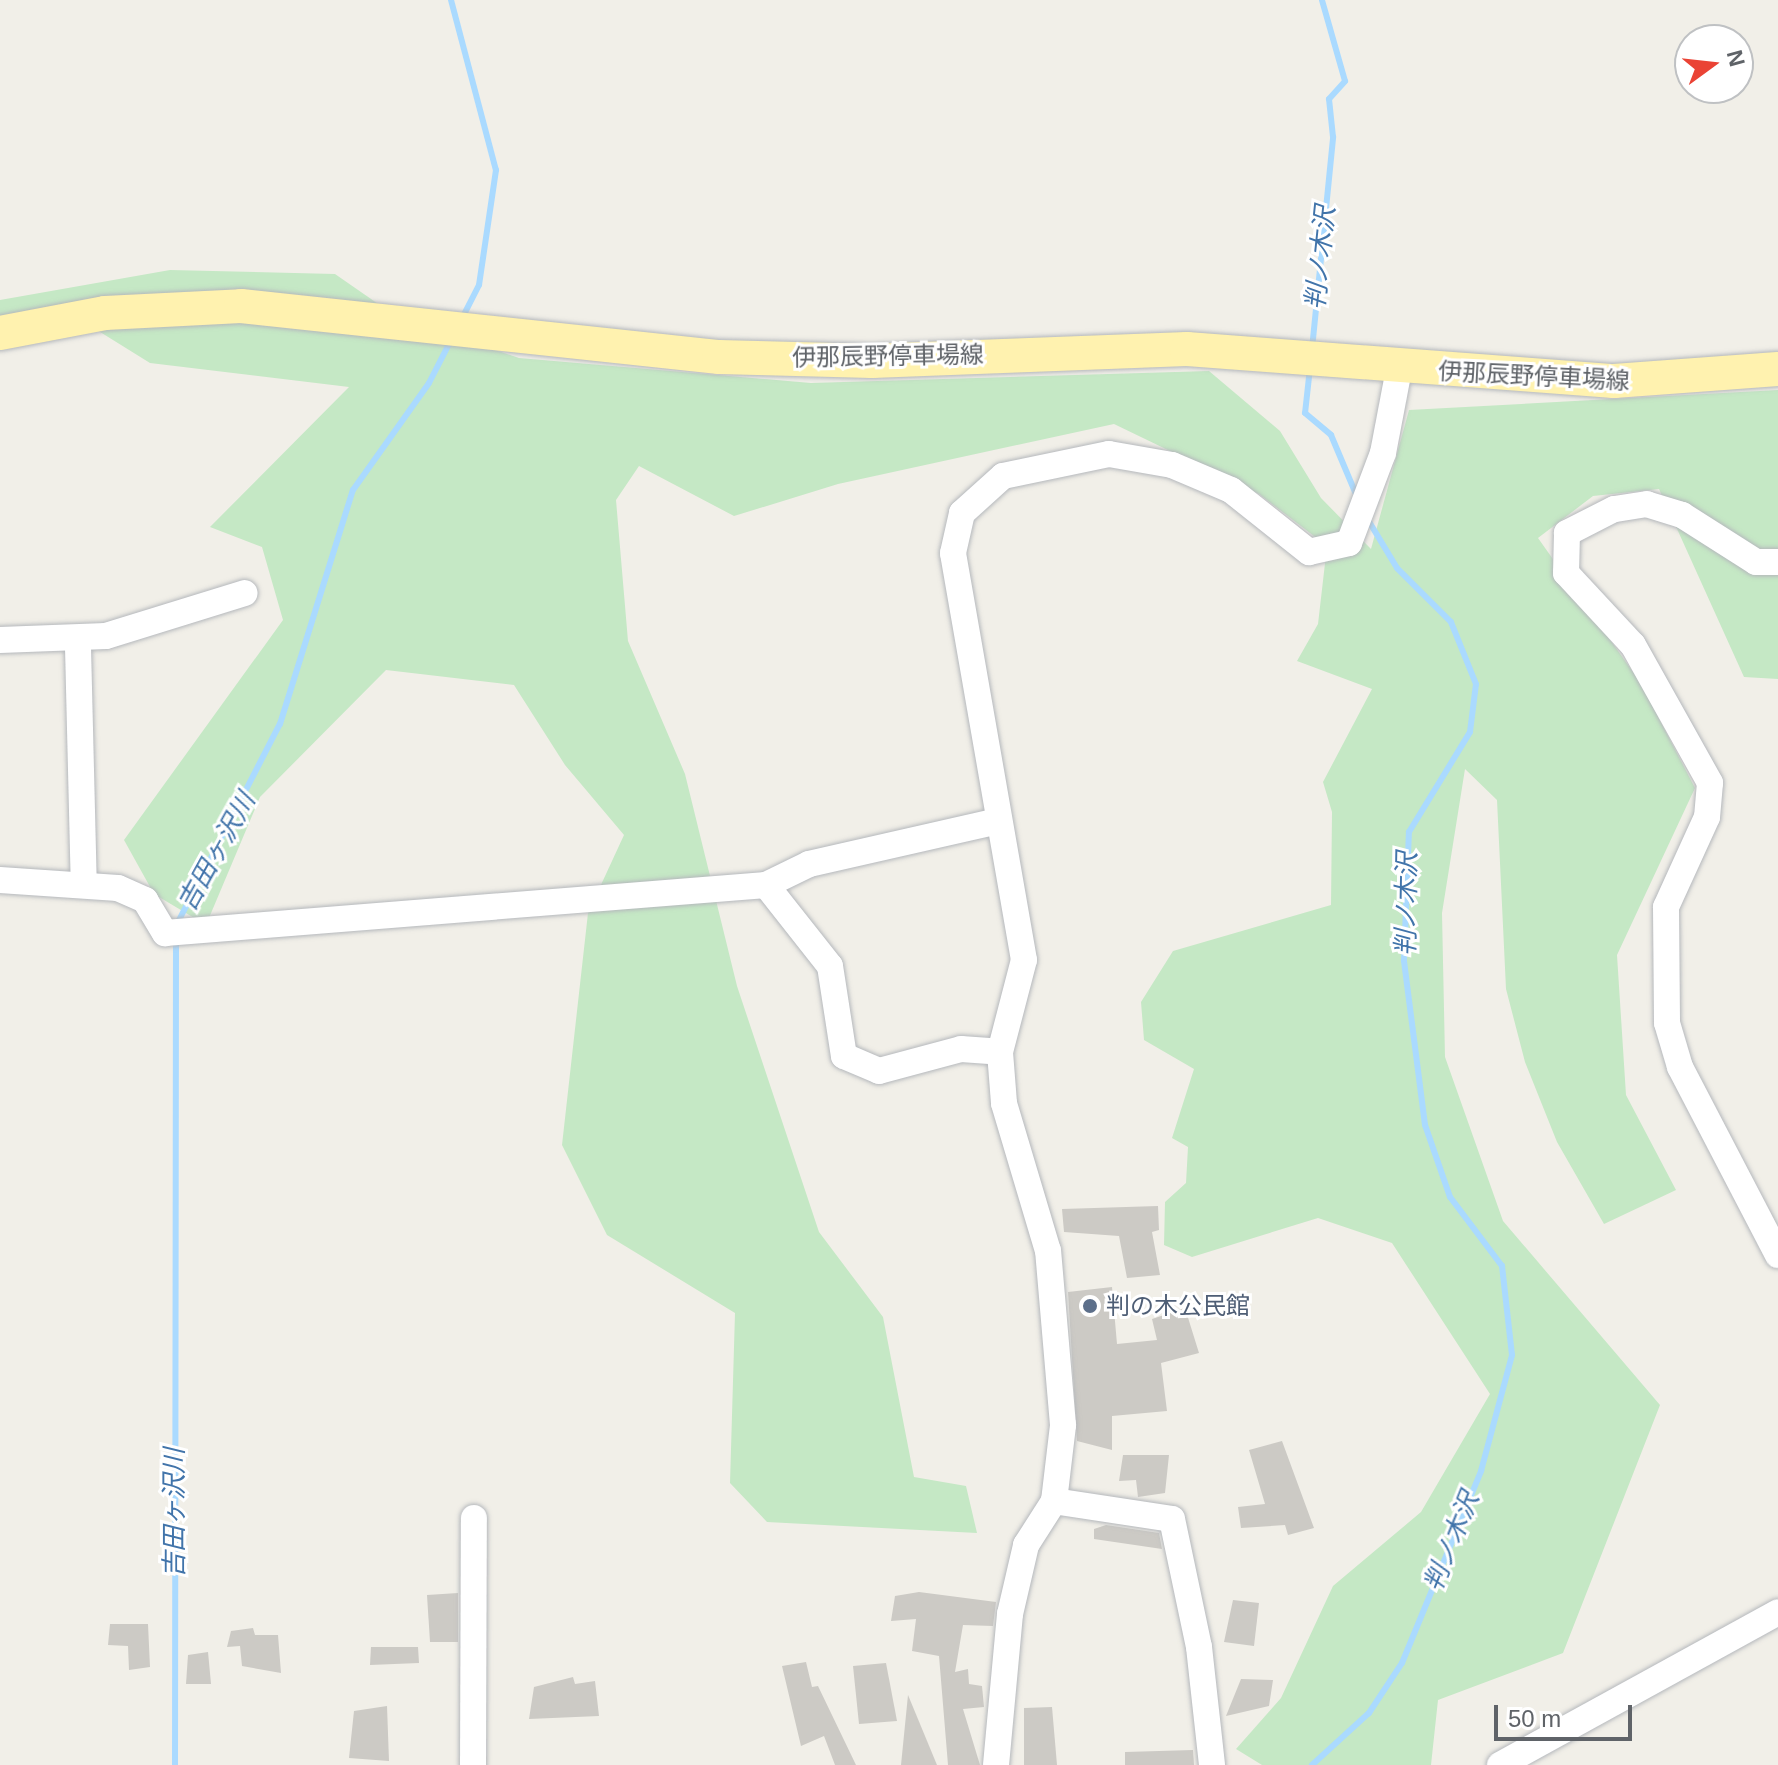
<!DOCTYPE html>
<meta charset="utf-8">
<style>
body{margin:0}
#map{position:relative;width:1778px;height:1765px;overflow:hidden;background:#f1efe8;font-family:Arial,"Noto Sans JP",sans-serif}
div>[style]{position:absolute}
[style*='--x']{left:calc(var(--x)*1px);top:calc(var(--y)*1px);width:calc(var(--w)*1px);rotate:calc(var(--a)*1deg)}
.green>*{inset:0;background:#c5e8c5}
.stream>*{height:6px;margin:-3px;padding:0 3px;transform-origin:3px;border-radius:3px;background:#aadaff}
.building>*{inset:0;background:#cccac5}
.roads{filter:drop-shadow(0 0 2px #b5b8bc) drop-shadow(0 0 2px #b5b8bc)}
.minor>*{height:26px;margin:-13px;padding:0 13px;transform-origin:13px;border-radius:13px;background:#fff}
.major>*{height:34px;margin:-17px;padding:0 17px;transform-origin:17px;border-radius:17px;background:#fff2af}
.dots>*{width:22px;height:22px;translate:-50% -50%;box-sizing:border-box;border:4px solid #fff;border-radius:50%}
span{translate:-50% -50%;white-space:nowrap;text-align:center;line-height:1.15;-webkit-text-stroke:6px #fff;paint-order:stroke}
.street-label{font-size:24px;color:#5f6368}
.service-label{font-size:24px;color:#4e5e75}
.left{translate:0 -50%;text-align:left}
.water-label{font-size:26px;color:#4174aa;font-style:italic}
.north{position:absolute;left:1674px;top:24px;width:80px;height:80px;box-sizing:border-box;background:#fff;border:2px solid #bfc1c3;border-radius:50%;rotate:75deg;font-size:22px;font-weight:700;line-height:32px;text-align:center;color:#5f6368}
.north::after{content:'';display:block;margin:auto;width:28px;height:36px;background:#ea4335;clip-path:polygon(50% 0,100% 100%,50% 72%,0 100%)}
.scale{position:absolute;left:1494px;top:1705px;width:138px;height:36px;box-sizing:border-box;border:4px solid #5f6368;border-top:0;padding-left:10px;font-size:24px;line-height:28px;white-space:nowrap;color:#5f6368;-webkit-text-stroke:6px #fff;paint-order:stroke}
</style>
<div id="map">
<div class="green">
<i style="clip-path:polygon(170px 270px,335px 274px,397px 317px,519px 358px,811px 383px,1209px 371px,1280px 431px,1321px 498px,1371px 549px,1409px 410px,1778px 390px,1778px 679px,1744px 677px,1659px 489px,1593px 496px,1538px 538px,1640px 682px,1695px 788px,1617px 955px,1626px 1095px,1676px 1190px,1604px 1224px,1557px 1142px,1525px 1062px,1506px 989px,1497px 800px,1465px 769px,1442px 913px,1445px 1057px,1503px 1221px,1660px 1405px,1563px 1653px,1438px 1700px,1431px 1765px,1262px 1765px,1236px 1749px,1281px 1698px,1333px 1586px,1421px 1512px,1490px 1394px,1392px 1243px,1318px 1218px,1192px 1257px,1164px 1245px,1165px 1202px,1186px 1183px,1188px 1147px,1172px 1138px,1194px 1069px,1144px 1040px,1141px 1002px,1173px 951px,1331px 905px,1332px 812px,1323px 782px,1372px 689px,1297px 661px,1318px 624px,1327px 546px,1259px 494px,1114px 424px,838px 484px,734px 516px,639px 466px,616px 500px,628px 641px,685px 774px,737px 986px,819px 1232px,883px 1317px,914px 1477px,966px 1486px,977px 1533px,767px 1522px,730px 1483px,735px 1313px,607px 1235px,562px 1145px,588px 913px,624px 835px,565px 765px,514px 685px,386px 670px,260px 797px,206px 925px,154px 894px,124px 840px,283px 620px,262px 547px,210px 527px,349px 387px,150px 363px,84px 322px,0 337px,0 300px)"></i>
</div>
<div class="stream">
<i style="--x:451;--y:0;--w:176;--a:75.2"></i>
<i style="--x:496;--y:170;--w:116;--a:98.4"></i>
<i style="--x:479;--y:285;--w:36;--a:117"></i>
<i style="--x:1312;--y:349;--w:213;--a:-84.3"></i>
<i style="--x:1333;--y:137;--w:38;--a:-96"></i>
<i style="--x:1329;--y:99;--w:24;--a:-48"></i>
<i style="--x:1345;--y:81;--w:84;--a:-105.9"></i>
<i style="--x:1310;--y:368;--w:45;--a:96.3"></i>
<i style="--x:1305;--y:413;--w:34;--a:40"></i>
<i style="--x:1331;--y:435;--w:69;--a:67.1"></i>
<i style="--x:177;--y:924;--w:225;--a:-62.8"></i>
<i style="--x:280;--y:724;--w:245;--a:-72.7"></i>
<i style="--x:353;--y:490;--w:131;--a:-54.6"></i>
<i style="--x:429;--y:383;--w:51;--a:-62.9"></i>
<i style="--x:175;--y:1765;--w:826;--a:-89.93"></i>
<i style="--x:1312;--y:1765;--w:77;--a:-42.4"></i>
<i style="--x:1369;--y:1713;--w:60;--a:-56.6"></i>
<i style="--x:1402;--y:1663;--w:208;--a:-67.6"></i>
<i style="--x:1481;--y:1471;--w:120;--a:-75"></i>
<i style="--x:1512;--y:1355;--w:90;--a:-96.4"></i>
<i style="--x:1502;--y:1266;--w:86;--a:-127"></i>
<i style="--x:1450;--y:1197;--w:76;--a:-109.1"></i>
<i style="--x:1425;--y:1125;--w:166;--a:-97.3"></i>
<i style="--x:1404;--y:960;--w:128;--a:-87.8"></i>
<i style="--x:1409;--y:832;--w:117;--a:-58.6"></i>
<i style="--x:1470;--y:732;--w:48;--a:-82.9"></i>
<i style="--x:1476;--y:684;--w:67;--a:-112"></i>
<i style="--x:1451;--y:622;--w:76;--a:-135"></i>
<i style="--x:1397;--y:568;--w:56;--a:-121.1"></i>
</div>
<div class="building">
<i style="clip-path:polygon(1158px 1206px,1159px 1230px,1152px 1232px,1160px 1275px,1127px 1278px,1119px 1236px,1064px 1232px,1062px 1209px)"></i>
<i style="clip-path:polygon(1112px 1287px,1117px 1344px,1157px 1340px,1152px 1319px,1185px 1308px,1199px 1353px,1161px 1363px,1167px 1411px,1112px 1416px,1112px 1450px,1077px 1441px,1068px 1292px)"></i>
<i style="clip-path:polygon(1282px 1441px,1314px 1528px,1288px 1535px,1285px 1525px,1241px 1528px,1238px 1507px,1265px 1504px,1249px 1450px)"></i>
<i style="clip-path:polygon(1123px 1455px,1169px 1455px,1165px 1493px,1138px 1497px,1136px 1480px,1119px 1481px)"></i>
<i style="clip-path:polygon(1106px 1525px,1159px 1533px,1162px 1549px,1094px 1539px,1094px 1529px)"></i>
<i style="clip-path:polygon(919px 1592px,996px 1602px,993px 1626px,963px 1625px,955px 1672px,968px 1669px,969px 1684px,982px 1686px,984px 1707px,963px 1709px,980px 1765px,948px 1765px,939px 1656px,912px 1651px,916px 1619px,891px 1621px,895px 1596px)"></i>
<i style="clip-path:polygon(458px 1593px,458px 1642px,430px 1642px,427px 1595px)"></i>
<i style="clip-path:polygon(1233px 1600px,1259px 1603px,1254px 1646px,1224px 1642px)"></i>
<i style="clip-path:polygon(110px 1624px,148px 1624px,150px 1667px,129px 1670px,128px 1646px,108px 1645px)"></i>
<i style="clip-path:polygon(253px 1628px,255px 1635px,278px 1635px,281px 1673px,242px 1666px,240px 1646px,227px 1647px,231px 1631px)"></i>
<i style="clip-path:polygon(371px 1647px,418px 1647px,419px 1663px,370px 1665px)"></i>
<i style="clip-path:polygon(208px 1652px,211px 1684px,186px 1684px,188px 1655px)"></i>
<i style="clip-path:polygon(806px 1662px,812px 1687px,818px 1686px,856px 1765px,835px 1765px,824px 1736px,801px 1746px,782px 1666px)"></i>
<i style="clip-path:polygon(886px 1663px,897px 1721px,859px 1724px,853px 1666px)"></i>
<i style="clip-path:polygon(573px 1677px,575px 1684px,595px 1681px,599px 1716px,529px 1719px,534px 1687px)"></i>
<i style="clip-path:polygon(1241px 1679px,1273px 1680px,1269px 1706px,1226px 1716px)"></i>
<i style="clip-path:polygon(908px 1695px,937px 1765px,901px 1765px)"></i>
<i style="clip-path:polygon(387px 1706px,389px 1761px,349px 1758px,354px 1711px)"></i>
<i style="clip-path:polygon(1052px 1707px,1057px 1765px,1024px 1765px,1024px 1708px)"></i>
<i style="clip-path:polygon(1193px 1750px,1194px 1765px,1125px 1765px,1125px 1752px)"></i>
</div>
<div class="roads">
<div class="minor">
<i style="--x:1778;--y:562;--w:22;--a:180"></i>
<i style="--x:1756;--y:562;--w:88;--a:-147.6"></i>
<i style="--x:1682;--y:515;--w:37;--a:-163"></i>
<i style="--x:1647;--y:504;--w:33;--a:171"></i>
<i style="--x:1614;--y:509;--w:53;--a:152.9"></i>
<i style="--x:1567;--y:533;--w:40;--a:91.4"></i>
<i style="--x:1566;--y:573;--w:98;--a:47.1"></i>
<i style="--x:1633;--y:645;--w:158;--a:60.8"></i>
<i style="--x:1710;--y:783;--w:34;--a:95"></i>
<i style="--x:1707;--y:817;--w:99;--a:114.5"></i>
<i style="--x:1666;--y:907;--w:116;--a:89.5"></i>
<i style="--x:1667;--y:1023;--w:46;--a:73.5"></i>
<i style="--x:1680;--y:1067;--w:212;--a:62.5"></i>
<i style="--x:0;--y:640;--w:106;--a:-2.2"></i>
<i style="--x:106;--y:636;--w:145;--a:-17.2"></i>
<i style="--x:78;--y:647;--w:238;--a:88.6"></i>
<i style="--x:0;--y:880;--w:118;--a:3.9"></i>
<i style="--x:118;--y:888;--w:30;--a:24"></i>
<i style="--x:145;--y:900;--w:39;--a:59"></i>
<i style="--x:165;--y:933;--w:603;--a:-4.57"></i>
<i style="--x:766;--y:885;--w:48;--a:-26"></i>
<i style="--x:809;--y:864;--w:194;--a:-12.8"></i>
<i style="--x:766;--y:885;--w:103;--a:51.7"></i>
<i style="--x:830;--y:966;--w:91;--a:81.2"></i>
<i style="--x:844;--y:1056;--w:38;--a:23"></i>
<i style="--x:879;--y:1071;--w:85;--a:-15"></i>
<i style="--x:961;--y:1049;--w:39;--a:4"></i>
<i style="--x:1054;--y:1501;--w:119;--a:8.7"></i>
<i style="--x:1172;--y:1519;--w:131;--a:78.1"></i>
<i style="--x:1199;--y:1647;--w:119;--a:83.7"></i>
<i style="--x:473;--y:1765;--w:247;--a:-89.8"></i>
<i style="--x:996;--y:1765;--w:152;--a:-84.7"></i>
<i style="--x:1010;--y:1614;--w:71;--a:-76.9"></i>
<i style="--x:1026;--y:1545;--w:52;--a:-57.5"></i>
<i style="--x:1054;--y:1501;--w:77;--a:-83.2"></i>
<i style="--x:1063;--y:1425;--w:175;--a:-94.9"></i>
<i style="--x:1048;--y:1251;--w:154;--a:-106.6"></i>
<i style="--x:1004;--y:1103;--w:51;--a:-94.5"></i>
<i style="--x:1000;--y:1052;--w:95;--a:-75.4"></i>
<i style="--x:1024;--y:960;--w:413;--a:-99.9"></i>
<i style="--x:953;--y:553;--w:41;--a:-77.3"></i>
<i style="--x:962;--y:513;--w:55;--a:-42.1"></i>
<i style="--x:1003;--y:476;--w:108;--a:-11.7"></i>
<i style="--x:1109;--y:454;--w:64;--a:9.9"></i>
<i style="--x:1172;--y:465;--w:64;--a:23"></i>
<i style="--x:1231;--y:490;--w:100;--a:38.5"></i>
<i style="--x:1309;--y:552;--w:41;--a:-12.7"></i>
<i style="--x:1349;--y:543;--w:96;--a:-69.3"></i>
<i style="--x:1383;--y:453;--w:86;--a:-79.2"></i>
<i style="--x:1500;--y:1765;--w:317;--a:-28.8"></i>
</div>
<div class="major">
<i style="--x:0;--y:333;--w:107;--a:-10.8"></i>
<i style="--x:105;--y:313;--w:136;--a:-2.9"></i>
<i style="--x:241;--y:306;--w:481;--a:6.1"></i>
<i style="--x:719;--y:357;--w:153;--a:1.5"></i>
<i style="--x:872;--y:361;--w:315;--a:-2.2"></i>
<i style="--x:1187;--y:349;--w:428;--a:4.3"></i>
<i style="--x:1614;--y:381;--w:164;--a:-4.2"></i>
</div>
</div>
<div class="dots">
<i style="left:1090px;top:1306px;background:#5c6f8a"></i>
</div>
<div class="street-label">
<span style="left:888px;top:356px;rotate:-1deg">伊那辰野停車場線</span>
<span style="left:1534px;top:376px;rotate:3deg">伊那辰野停車場線</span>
</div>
<div class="service-label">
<span class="left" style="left:1106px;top:1306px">判の木公民館</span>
</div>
<div class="water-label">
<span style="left:1321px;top:258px;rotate:-84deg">判ノ木沢</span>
<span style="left:217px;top:852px;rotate:-61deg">吉田ヶ沢川</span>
<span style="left:1407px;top:904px;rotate:-89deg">判ノ木沢</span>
<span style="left:175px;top:1513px;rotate:-90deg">吉田ヶ沢川</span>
<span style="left:1452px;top:1542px;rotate:-68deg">判ノ木沢</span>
</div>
<div class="north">N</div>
<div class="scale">50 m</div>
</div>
